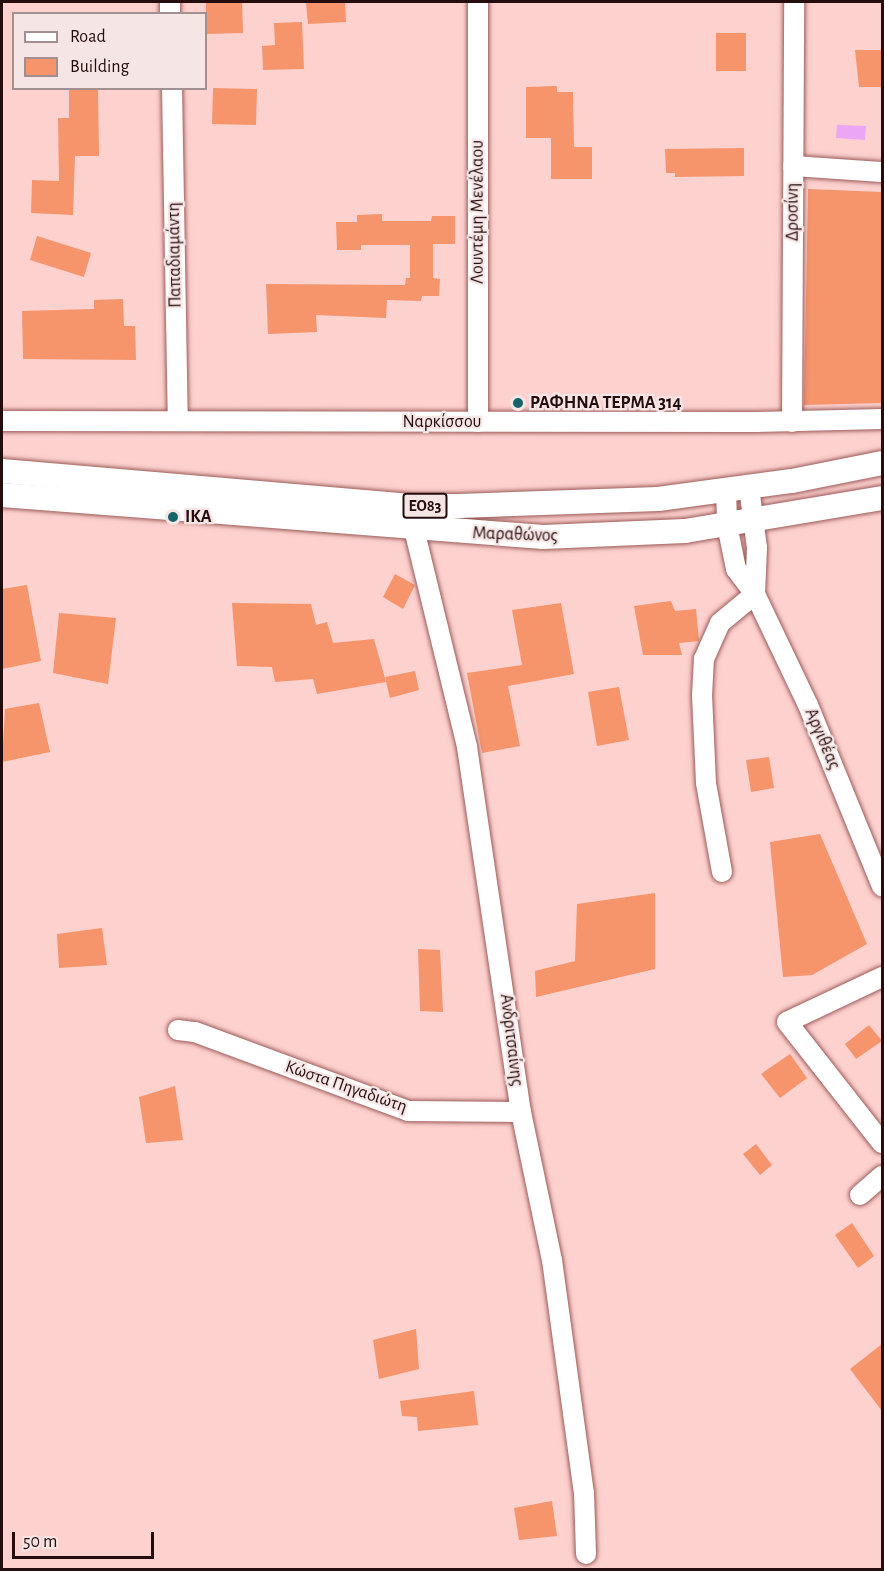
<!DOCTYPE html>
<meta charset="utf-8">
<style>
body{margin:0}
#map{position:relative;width:884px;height:1571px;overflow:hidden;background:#fdd1ce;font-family:"Alegreya Sans",sans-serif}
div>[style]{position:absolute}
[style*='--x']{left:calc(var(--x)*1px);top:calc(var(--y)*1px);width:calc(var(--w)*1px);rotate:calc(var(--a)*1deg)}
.water>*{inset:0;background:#eba6f5}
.building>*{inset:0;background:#f6946c}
.roads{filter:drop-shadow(0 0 2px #9b5b59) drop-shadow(0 0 2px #9b5b59)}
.minor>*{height:20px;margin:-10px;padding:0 10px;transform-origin:10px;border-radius:10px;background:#fff}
.major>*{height:24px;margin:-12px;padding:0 12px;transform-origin:12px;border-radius:12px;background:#fff}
.dots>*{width:16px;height:16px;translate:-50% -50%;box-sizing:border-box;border:3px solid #f5e6e5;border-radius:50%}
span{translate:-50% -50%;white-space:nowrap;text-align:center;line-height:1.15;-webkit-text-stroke:4.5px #f5e6e5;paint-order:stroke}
.shield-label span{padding:2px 4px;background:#f5e6e5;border:2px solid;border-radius:4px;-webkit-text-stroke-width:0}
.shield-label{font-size:16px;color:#260d0d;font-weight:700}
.street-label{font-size:18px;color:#260d0d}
.poi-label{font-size:18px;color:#260d0d;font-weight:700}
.left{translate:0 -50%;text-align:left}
.frame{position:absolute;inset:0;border:3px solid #260d0d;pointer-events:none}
.legend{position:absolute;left:12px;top:12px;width:195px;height:78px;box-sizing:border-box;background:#f5e6e5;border:2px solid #a28f8f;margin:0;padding:8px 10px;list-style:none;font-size:18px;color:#260d0d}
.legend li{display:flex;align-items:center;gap:12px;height:30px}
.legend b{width:30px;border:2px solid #a28f8f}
.scale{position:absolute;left:12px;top:1532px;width:142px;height:27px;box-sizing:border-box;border:3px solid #260d0d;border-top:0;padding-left:8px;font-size:18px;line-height:21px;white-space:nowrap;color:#260d0d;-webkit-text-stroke:4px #f5e6e5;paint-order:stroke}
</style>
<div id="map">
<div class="water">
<i style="clip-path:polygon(837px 125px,866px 126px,865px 140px,836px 138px)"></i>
</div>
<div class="building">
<i style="clip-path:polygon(206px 2px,242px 2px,243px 33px,206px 34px)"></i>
<i style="clip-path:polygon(306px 2px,345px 2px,346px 22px,308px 24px)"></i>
<i style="clip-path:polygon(302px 22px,304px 69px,263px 70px,262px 46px,275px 45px,274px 23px)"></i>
<i style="clip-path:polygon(716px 33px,746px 33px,746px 71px,716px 71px)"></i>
<i style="clip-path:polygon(855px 50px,882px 50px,882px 87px,859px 87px)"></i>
<i style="clip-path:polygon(557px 86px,557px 92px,573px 92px,574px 147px,592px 147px,592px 179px,551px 179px,551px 138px,526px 138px,526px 87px)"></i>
<i style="clip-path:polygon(69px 88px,98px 88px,99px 156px,75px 156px,73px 215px,31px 213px,32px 180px,59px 181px,58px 118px,69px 118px)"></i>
<i style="clip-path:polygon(213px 88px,257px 89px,256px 125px,212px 124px)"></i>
<i style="clip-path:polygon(744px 148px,744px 176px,675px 177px,675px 173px,666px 173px,665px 149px)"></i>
<i style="clip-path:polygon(808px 189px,882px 192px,882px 403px,804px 405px)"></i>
<i style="clip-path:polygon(382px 214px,382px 221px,431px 221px,432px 216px,455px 216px,455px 244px,433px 244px,433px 278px,440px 279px,439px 296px,422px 296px,421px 301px,387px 300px,386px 318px,316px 315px,317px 332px,268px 334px,266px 284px,405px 285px,406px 278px,410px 278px,410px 245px,361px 245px,361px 250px,337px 250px,336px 222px,357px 222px,357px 215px)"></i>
<i style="clip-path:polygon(37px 236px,91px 253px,84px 277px,30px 260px)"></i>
<i style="clip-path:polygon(123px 299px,124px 326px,135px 326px,136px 360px,23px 359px,22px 311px,94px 309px,94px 300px)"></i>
<i style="clip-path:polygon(395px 574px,415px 585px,403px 609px,383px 597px)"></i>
<i style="clip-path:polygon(27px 585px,41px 661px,2px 669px,2px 589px)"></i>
<i style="clip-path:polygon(671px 601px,675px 611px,696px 609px,699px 641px,679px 643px,682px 655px,643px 655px,634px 606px)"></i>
<i style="clip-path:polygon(232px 603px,311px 604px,316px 625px,327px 622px,333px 643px,374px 639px,386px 682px,317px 694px,313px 679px,275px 682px,272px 667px,237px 666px)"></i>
<i style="clip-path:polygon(561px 603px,574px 674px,508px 686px,520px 746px,482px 753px,467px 673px,522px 665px,512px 610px)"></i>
<i style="clip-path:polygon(59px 613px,116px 618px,108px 684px,53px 673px)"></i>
<i style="clip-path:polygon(415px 671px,419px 690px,390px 698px,385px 677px)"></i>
<i style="clip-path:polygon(619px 687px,629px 740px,597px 746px,588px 692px)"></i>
<i style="clip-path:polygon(39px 703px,50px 752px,2px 762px,5px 709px)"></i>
<i style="clip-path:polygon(769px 757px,774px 788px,751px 792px,746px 760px)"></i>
<i style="clip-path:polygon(820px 834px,867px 944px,812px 975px,783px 977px,770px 842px)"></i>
<i style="clip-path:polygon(655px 893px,655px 969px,536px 997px,535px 971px,575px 961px,577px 904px)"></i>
<i style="clip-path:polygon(102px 928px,107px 965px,59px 968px,57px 934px)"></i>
<i style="clip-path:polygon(418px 949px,440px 950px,443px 1012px,420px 1011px)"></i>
<i style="clip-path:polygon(869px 1025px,882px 1041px,856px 1059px,845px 1044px)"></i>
<i style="clip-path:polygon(790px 1054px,807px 1078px,780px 1098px,761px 1074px)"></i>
<i style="clip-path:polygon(175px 1086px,183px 1140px,146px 1143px,139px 1097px)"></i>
<i style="clip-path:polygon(756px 1144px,772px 1165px,760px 1175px,743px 1154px)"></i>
<i style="clip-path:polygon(852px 1223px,874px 1256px,858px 1268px,835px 1235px)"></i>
<i style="clip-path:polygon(416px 1329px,419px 1369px,379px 1379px,373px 1340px)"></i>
<i style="clip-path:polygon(882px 1344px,882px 1411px,850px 1369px)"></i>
<i style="clip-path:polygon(474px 1391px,478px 1425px,418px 1431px,417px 1417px,402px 1416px,400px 1401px)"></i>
<i style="clip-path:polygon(552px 1501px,557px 1536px,519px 1540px,514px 1508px)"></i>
</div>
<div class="roads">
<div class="minor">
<i style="--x:170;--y:2;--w:12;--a:90"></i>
<i style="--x:478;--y:2;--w:420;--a:90"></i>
<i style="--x:172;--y:88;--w:333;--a:89"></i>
<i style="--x:793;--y:166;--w:89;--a:3.9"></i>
<i style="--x:2;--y:421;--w:754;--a:0.08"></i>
<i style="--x:756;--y:422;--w:126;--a:-1.4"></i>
<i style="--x:792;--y:422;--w:420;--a:-89.7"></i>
<i style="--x:726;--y:491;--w:34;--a:88"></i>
<i style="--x:727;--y:525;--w:45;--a:78.4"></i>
<i style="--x:736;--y:569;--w:31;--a:53"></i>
<i style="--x:755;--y:594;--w:123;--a:64.5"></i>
<i style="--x:808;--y:705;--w:196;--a:67.8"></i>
<i style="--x:414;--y:529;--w:224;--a:76.3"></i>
<i style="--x:467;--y:747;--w:369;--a:81.6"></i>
<i style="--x:521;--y:1112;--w:151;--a:78.2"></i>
<i style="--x:552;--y:1260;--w:235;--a:82.2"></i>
<i style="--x:584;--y:1493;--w:61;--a:88.1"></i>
<i style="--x:722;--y:872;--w:90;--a:-100.2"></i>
<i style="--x:706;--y:783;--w:87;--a:-92.6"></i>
<i style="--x:702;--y:696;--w:37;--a:-87"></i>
<i style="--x:704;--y:659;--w:39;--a:-66"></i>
<i style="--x:720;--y:623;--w:45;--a:-39.6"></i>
<i style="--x:755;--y:594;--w:46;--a:-87.5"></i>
<i style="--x:757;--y:548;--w:62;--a:-97.5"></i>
<i style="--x:882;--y:977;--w:105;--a:154.7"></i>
<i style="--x:787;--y:1022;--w:154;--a:51.9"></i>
<i style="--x:178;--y:1030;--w:17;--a:7"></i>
<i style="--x:195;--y:1032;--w:227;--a:20.3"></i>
<i style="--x:408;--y:1111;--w:113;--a:0.5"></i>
<i style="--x:860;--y:1195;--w:29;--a:-41"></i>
</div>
<div class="major">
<i style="--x:2;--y:471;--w:413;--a:4.9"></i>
<i style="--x:414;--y:506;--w:45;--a:0"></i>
<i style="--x:459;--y:506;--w:199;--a:-2"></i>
<i style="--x:658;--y:499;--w:135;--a:-7.7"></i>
<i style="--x:792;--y:481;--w:92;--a:-11.3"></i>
<i style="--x:2;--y:495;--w:543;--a:4.44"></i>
<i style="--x:543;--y:537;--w:142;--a:-2.4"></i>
<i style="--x:685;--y:531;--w:200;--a:-9.5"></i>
</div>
</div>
<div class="dots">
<i style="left:518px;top:403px;background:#16646a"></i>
<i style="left:173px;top:517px;background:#16646a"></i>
</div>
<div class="shield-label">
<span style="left:425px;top:506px">ΕΟ83</span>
</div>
<div class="street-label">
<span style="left:478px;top:212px;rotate:-90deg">Λουντέμη Μενέλαου</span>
<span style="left:793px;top:212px;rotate:-90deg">Δροσίνη</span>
<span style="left:175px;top:255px;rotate:-91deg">Παπαδιαμάντη</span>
<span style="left:442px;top:422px">Ναρκίσσου</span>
<span style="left:515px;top:535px;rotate:2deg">Μαραθώνος</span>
<span style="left:822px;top:739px;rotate:67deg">Αργιθέας</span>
<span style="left:511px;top:1040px;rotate:83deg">Ανδριτσαίνης</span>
<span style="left:346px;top:1087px;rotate:19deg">Κώστα Πηγαδιώτη</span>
</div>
<div class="poi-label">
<span class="left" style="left:530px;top:403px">ΡΑΦΗΝΑ ΤΕΡΜΑ 314</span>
<span class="left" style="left:185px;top:517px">ΙΚΑ</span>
</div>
<div class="frame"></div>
<ul class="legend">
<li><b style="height:8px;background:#fff"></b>Road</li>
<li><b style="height:16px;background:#f6946c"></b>Building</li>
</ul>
<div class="scale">50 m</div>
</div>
